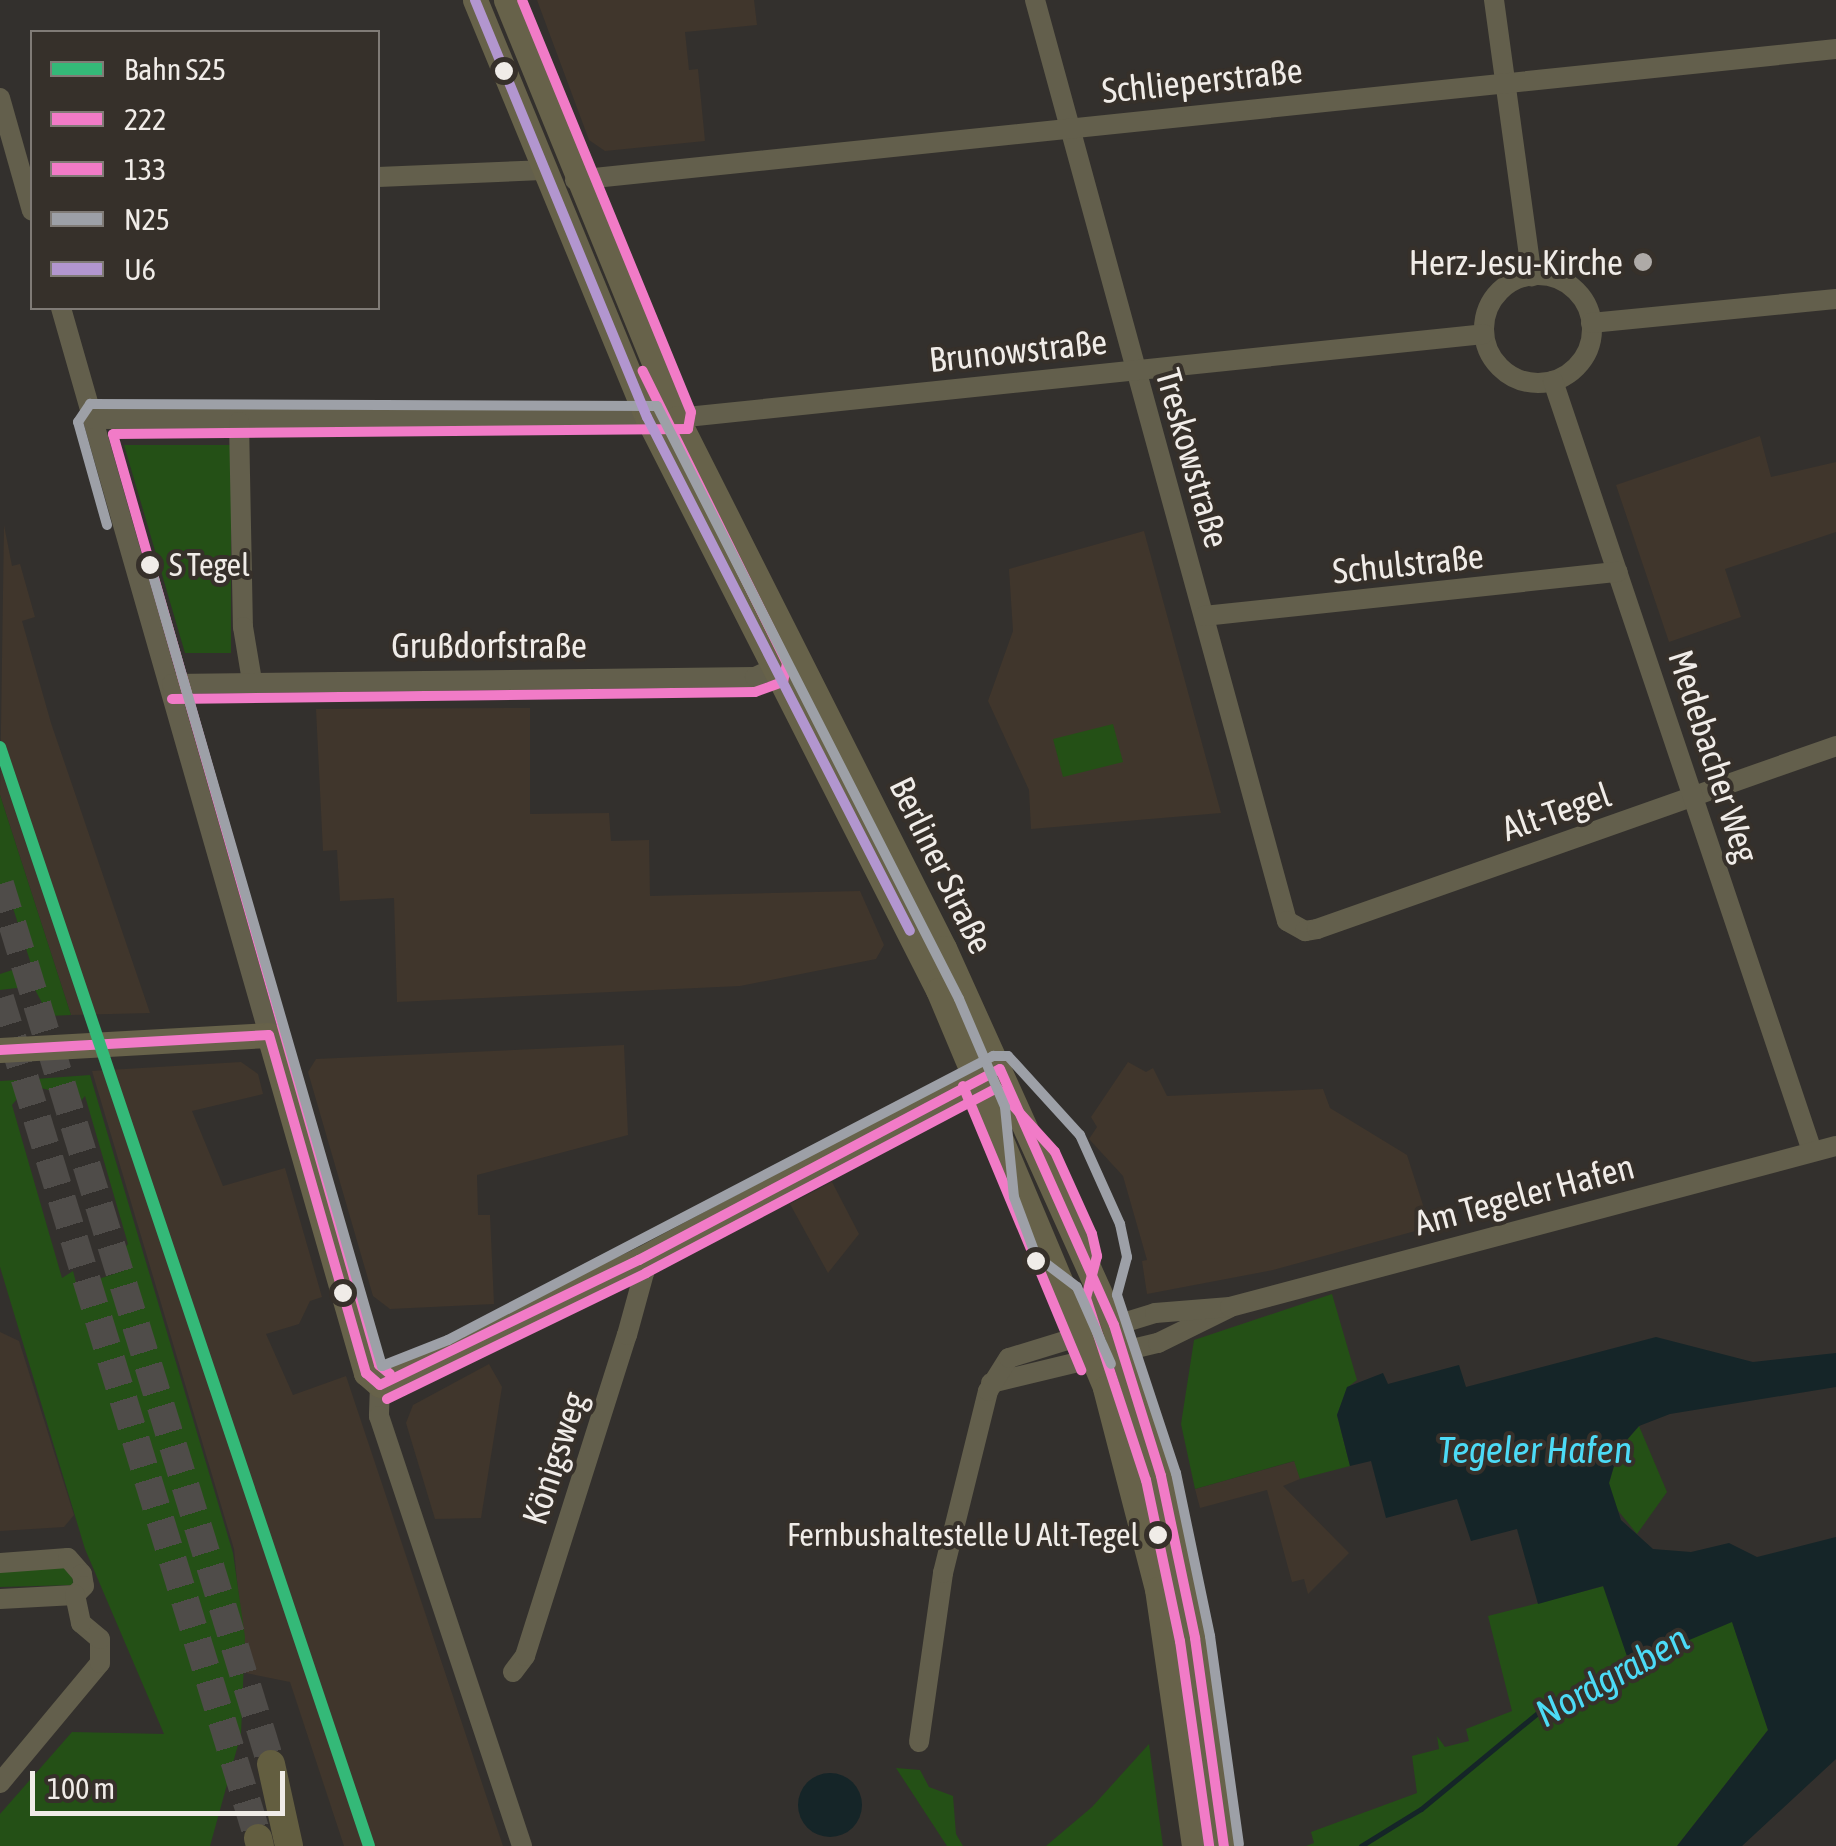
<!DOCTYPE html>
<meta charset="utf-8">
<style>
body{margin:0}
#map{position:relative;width:1836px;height:1846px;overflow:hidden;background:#33302d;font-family:"Asap Condensed",sans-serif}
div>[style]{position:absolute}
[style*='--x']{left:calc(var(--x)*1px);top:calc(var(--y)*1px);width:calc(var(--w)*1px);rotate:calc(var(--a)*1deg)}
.built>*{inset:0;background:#40362c}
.green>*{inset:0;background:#245016}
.water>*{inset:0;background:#152528}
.round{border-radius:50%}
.stream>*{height:5px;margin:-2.5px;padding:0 2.5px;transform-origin:2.5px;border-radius:2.5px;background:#152528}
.highway-tunnel>*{height:28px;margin-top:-14px;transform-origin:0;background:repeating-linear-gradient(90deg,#4f4c49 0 28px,transparent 0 42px)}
.minor>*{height:20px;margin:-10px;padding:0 10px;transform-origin:10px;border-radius:10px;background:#635f4c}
.minor>.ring{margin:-10px;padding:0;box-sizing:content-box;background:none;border:20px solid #635f4c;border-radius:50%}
.major>*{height:25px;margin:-12.5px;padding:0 12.5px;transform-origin:12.5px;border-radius:12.5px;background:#67624a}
.highway>*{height:28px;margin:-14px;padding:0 14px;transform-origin:14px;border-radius:14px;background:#635e40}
.bus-1>*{height:10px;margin:-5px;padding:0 5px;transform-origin:5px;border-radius:5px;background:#f17bc7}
.bus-2>*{height:10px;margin:-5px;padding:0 5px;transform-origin:5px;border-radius:5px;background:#f17bc7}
.bus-3>*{height:10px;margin:-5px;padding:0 5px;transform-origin:5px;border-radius:5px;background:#9da0a7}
.bus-4>*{height:10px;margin:-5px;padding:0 5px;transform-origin:5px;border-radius:5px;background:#b296cf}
.rail-1>*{height:12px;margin:-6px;padding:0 6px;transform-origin:6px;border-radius:6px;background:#34b978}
.dots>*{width:28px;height:28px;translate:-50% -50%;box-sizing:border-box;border:5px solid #36302a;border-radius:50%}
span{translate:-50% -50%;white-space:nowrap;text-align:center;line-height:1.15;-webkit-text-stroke:8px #36302a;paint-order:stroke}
.bus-label{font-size:32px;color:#f0ece8}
.left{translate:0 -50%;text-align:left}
.right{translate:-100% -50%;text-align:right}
.street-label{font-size:35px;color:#f0ece8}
.poi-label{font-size:35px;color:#f0ece8}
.water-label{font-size:38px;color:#4cdbf6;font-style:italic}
.legend{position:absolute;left:30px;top:30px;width:350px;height:280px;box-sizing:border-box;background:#36302a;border:2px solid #807b76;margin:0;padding:12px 18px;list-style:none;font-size:30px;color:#f0ece8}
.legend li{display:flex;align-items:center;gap:20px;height:50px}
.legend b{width:50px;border:2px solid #807b76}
.scale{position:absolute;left:30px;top:1771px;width:255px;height:45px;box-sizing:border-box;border:5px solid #f0ece8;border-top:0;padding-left:12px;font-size:30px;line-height:35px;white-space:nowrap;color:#f0ece8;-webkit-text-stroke:8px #36302a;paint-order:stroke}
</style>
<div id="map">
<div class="built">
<i style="clip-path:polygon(537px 0,754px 0,757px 25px,685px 32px,689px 70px,698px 69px,705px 141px,605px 151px,589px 140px)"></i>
<i style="clip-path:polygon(1760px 436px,1771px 477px,1836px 462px,1836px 532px,1725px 569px,1741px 617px,1669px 642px,1616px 485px)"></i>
<i style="clip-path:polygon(4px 525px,12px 566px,20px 564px,35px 617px,22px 621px,51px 723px,150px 1013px,71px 1015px,0 795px)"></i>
<i style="clip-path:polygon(1144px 531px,1221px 813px,1031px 829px,1029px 790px,988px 701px,1013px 631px,1009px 569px)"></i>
<i style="clip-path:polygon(530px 708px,530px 814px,609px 813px,611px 841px,649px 840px,650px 896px,860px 891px,884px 945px,876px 959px,740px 986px,397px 1002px,394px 898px,340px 901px,337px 850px,323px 851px,316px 709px)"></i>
<i style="clip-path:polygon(624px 1045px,628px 1135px,477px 1175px,478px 1215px,490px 1215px,494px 1304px,390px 1309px,373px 1296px,308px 1072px,316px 1059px)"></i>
<i style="clip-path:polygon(241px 1062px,258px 1074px,263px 1094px,192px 1111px,223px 1186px,285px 1168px,322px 1297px,310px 1301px,299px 1324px,266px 1334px,293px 1395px,346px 1376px,503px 1846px,344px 1846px,290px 1682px,246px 1673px,234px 1549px,92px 1071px)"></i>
<i style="clip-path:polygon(1128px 1062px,1146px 1072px,1153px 1068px,1167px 1096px,1323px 1089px,1330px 1108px,1407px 1155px,1430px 1227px,1273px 1270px,1147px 1294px,1142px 1261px,1147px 1260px,1123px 1176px,1089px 1139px,1097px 1127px,1091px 1117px)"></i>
<i style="clip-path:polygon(832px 1182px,859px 1234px,828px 1273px,790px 1204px)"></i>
<i style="clip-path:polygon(0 1332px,19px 1341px,74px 1515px,64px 1527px,0 1531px)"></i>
<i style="clip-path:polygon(489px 1364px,502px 1387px,481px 1518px,435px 1519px,406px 1423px,413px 1405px)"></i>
<i style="clip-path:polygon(1295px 1461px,1300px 1479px,1283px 1486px,1349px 1553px,1308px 1594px,1304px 1579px,1292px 1582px,1267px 1490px,1200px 1508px,1195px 1489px)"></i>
</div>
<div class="green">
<i style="clip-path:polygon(124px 445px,231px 445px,231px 653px,185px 653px)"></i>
<i style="clip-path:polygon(1113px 724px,1123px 762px,1063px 777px,1053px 739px)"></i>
<i style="clip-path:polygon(0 795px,71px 1015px,49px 1016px,33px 986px,0 990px,0 974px,31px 964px,12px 905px,0 908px)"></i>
<i style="clip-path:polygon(90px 1075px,233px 1553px,245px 1637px,241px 1734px,210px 1846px,0 1846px,0 1814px,72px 1732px,164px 1734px,85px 1549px,0 1267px,0 1081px,18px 1080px,22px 1093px,12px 1105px,62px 1278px,73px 1271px,77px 1286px,123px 1271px,121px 1251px,128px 1244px,85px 1096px,76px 1107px,67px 1095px,41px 1088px,35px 1079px)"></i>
<i style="clip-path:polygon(1332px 1294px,1357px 1380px,1348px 1387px,1337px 1415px,1350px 1466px,1300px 1479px,1294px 1461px,1195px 1489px,1181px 1424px,1194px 1340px)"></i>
<i style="clip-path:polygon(1120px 1382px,1168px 1562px,1197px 1755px,1170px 1594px)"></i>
<i style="clip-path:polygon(1639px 1426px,1667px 1492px,1637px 1534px,1611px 1502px,1609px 1483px,1619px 1449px)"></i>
<i style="clip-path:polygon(72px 1567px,73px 1585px,0 1587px,0 1572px)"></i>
<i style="clip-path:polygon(1604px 1586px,1630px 1664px,1732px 1621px,1768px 1730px,1677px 1846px,1306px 1846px,1314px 1843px,1311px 1832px,1417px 1793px,1412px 1756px,1439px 1749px,1437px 1736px,1445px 1747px,1469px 1741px,1466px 1729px,1512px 1711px,1488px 1616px)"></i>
<i style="clip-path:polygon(1149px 1744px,1163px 1846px,1046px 1846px,1092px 1807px)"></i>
<i style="clip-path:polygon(896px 1768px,920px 1770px,929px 1787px,953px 1796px,956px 1834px,963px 1846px,947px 1846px)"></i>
</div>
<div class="water">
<i style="clip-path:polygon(1656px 1337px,1753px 1362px,1836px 1353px,1836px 1387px,1670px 1414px,1639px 1426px,1619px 1449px,1609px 1483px,1621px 1520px,1653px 1549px,1691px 1552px,1729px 1543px,1757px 1557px,1836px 1537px,1836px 1759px,1742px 1846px,1677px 1846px,1768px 1730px,1732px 1622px,1630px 1665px,1603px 1586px,1538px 1604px,1517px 1529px,1471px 1541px,1457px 1499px,1386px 1518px,1371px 1461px,1350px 1466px,1337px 1415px,1347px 1387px,1383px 1373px,1388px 1384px,1459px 1365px,1466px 1387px)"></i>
<i class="round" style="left:798px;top:1773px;width:64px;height:64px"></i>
</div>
<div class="stream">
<i style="--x:1361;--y:1846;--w:70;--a:-31.7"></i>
<i style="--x:1421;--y:1809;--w:162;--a:-39.5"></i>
<i style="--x:1546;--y:1706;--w:100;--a:-29.9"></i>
</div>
<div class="highway-tunnel">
<i style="--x:0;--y:884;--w:921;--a:72.88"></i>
<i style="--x:0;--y:998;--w:879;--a:72.93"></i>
</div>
<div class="minor">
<i style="--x:1035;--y:0;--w:955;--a:74.7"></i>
<i style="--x:1287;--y:921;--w:21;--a:29"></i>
<i style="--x:1305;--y:931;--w:12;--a:-9"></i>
<i style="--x:1317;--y:929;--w:550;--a:-19.42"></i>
<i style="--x:1494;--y:0;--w:279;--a:82.2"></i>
<i style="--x:0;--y:98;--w:117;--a:74.2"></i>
<i style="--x:378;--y:177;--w:164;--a:-2.4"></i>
<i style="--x:575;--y:180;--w:1268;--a:-5.93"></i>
<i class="ring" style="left:1484px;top:275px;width:88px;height:88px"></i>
<i style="--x:61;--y:308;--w:756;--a:74.03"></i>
<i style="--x:1591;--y:323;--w:246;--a:-5.6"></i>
<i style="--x:1553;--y:381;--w:812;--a:71.41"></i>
<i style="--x:677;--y:418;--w:811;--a:-5.94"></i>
<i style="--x:93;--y:419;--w:554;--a:-0.21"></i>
<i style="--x:239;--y:422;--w:205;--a:88.9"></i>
<i style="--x:243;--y:627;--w:55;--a:80.5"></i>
<i style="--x:1204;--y:616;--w:416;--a:-6.1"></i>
<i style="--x:172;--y:684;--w:583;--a:-0.69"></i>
<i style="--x:755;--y:677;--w:33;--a:-25"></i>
<i style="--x:991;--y:1383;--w:172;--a:-13.5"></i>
<i style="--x:1158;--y:1343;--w:79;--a:-26.2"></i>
<i style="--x:380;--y:1385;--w:31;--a:92"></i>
<i style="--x:379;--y:1416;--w:453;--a:71.6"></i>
<i style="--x:0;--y:1563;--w:68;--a:-4.2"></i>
<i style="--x:68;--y:1558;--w:21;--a:49"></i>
<i style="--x:82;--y:1574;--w:12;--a:81"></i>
<i style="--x:84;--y:1586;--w:13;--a:135"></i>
<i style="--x:0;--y:1599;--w:75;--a:-3.1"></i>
<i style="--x:513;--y:1672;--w:20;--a:-53"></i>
<i style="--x:525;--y:1656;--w:337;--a:-72.4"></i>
<i style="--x:627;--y:1335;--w:64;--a:-74.7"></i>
<i style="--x:644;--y:1273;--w:14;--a:-111"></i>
<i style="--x:919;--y:1742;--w:171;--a:-81.9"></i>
<i style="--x:943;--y:1573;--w:187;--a:-76.1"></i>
<i style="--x:988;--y:1391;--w:39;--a:-58"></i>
<i style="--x:1009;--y:1358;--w:153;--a:-17.1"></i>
<i style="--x:1155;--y:1313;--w:75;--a:-4.6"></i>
<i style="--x:1230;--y:1307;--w:627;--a:-14.88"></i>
<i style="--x:0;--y:1783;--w:156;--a:-50.2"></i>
<i style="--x:100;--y:1663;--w:24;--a:-90"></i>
<i style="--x:100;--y:1639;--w:25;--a:-140"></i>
<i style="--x:81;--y:1623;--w:29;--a:-102"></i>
</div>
<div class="major">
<i style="--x:475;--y:0;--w:451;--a:67.6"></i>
<i style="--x:647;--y:417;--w:643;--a:63.08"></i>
<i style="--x:938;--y:990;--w:432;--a:67.2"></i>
<i style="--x:1105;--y:1388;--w:208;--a:75.5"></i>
<i style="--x:1157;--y:1589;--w:260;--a:81.8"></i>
<i style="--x:506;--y:0;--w:452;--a:67.8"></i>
<i style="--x:677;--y:418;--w:593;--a:63.26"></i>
<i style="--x:944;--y:948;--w:414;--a:65.7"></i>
<i style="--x:1114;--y:1325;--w:178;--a:73"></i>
<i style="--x:1166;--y:1495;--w:146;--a:78.5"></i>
<i style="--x:1195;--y:1638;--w:210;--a:82.1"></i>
<i style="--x:0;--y:1050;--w:269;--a:-3.2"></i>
<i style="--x:269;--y:1035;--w:352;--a:74"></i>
<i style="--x:366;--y:1373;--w:18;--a:41"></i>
<i style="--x:380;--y:1385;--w:288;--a:-25.8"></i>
<i style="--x:639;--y:1260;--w:399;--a:-28"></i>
</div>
<div class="highway">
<i style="--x:271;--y:1764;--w:84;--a:77.6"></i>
<i style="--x:258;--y:1838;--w:8;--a:76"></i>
</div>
<div class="bus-1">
<i style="--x:269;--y:1035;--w:352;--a:74"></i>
<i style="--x:366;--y:1373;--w:18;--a:41"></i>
<i style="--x:0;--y:1050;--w:269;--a:-3.2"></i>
<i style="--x:1000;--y:1069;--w:280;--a:66"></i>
<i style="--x:1114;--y:1325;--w:158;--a:72.7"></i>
<i style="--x:1161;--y:1476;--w:166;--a:78.1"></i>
<i style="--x:1195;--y:1638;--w:210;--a:82.1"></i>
<i style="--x:380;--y:1385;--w:288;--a:-25.8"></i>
<i style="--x:639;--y:1260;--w:408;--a:-27.9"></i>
</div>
<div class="bus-2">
<i style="--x:172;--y:699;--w:583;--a:-0.69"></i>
<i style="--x:755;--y:692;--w:30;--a:-20"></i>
<i style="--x:783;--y:682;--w:19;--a:-78"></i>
<i style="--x:787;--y:663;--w:326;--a:-116.3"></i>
<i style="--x:963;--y:1086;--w:308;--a:67.4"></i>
<i style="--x:390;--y:1374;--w:14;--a:-141"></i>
<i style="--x:379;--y:1365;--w:968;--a:-105.95"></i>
<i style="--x:113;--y:434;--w:575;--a:-0.5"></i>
<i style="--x:688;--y:429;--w:17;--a:-80"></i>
<i style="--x:691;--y:412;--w:445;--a:-112.3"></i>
<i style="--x:387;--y:1399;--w:288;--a:-25.9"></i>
<i style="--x:646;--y:1273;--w:397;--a:-27.8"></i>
<i style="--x:997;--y:1088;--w:86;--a:47.8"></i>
<i style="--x:1055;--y:1152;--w:90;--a:65.7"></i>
<i style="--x:1092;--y:1234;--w:23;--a:77"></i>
<i style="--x:1097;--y:1256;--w:43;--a:104.7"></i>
<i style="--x:1086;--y:1298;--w:192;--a:71.8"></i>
<i style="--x:1146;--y:1480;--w:165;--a:78.1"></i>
<i style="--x:1180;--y:1641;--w:207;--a:81.9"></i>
</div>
<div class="bus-3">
<i style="--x:107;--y:525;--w:107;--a:-105.7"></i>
<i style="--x:78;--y:422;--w:22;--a:-56"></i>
<i style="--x:90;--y:404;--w:567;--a:0.2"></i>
<i style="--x:657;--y:406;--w:665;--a:63.01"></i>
<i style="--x:959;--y:999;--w:117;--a:66.9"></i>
<i style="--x:1005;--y:1107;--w:90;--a:84.3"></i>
<i style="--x:1014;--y:1197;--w:63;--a:69.6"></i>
<i style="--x:1036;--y:1256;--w:51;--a:37.1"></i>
<i style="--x:1077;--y:1287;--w:84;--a:66.2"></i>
<i style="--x:150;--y:565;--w:834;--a:73.85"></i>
<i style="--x:382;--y:1366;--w:71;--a:-21.5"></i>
<i style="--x:448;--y:1340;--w:615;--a:-27.52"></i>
<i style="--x:993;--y:1056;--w:15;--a:0"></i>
<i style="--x:1008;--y:1056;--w:107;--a:47.7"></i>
<i style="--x:1080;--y:1135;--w:98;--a:65.8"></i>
<i style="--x:1120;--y:1224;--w:34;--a:78"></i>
<i style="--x:1127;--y:1257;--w:39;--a:105"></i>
<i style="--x:1117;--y:1295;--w:188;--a:71.7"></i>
<i style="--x:1176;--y:1473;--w:167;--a:78.2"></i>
<i style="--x:1210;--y:1636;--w:210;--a:82.1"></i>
</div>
<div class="bus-4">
<i style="--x:475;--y:0;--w:451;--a:67.6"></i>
<i style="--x:647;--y:417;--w:577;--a:62.9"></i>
</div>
<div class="rail-1">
<i style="--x:0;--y:747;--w:1159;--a:71.44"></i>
</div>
<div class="dots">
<i style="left:504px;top:71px;background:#f0ece8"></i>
<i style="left:1643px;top:262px;background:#aeaaa7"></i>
<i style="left:150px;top:565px;background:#f0ece8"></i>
<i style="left:1036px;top:1261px;background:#f0ece8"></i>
<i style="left:343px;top:1293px;background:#f0ece8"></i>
<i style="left:1158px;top:1535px;background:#f0ece8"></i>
</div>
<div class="bus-label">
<span class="left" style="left:169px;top:565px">S Tegel</span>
<span class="right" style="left:1139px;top:1535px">Fernbushaltestelle U Alt-Tegel</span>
</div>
<div class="street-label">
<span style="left:1202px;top:80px;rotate:-6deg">Schlieperstraße</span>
<span style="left:1018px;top:350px;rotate:-6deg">Brunowstraße</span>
<span style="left:1193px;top:458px;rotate:74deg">Treskowstraße</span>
<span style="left:1408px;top:563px;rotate:-6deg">Schulstraße</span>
<span style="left:489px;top:645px">Grußdorfstraße</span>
<span style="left:1714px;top:756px;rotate:72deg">Medebacher Weg</span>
<span style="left:1556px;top:811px;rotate:-19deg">Alt-Tegel</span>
<span style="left:942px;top:865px;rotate:64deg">Berliner Straße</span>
<span style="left:1524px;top:1194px;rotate:-15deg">Am Tegeler Hafen</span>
<span style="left:554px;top:1458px;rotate:-72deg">Königsweg</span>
</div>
<div class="poi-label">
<span class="right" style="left:1623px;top:262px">Herz-Jesu-Kirche</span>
</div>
<div class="water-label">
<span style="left:1535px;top:1450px">Tegeler Hafen</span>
<span style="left:1612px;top:1676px;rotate:-29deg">Nordgraben</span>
</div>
<ul class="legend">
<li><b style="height:12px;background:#34b978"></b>Bahn S25</li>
<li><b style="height:12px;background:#f17bc7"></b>222</li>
<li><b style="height:12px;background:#f17bc7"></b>133</li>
<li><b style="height:12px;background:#9da0a7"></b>N25</li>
<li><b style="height:12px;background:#b296cf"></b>U6</li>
</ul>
<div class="scale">100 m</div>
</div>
